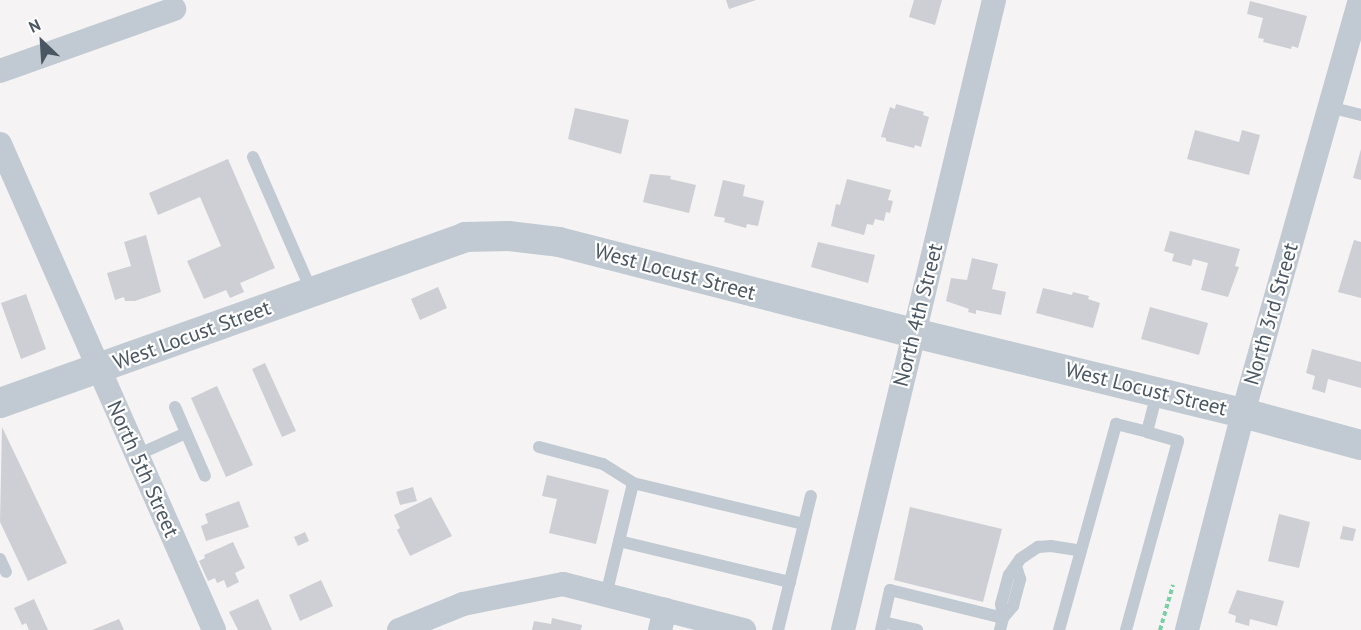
<!DOCTYPE html>
<style>
body{margin:0}
#map{position:relative;width:1361px;height:630px;overflow:hidden;background:#f5f3f3;font-family:"PT Sans",sans-serif}
div>[style]{position:absolute}
[style*='--x']{left:calc(var(--x)*1px);top:calc(var(--y)*1px);width:calc(var(--w)*1px);rotate:calc(var(--a)*1deg)}
.building>*{inset:0;background:#cdcfd5}
.path>*{height:4px;margin-top:-2px;transform-origin:0;background:repeating-linear-gradient(90deg,#7ad0a6 0 4.5px,transparent 0 7.5px)}
.service>*{height:12px;margin:-6px;padding:0 6px;transform-origin:6px;border-radius:6px;background:#c1cad2}
.minor>*{height:24px;margin:-12px;padding:0 12px;transform-origin:12px;border-radius:12px;background:#c1cad2}
.tertiary>*{height:30px;margin:-15px;padding:0 15px;transform-origin:15px;border-radius:15px;background:#c1cad2}
span{translate:-50% -50%;white-space:nowrap;text-align:center;line-height:1.15;-webkit-text-stroke:4.5px #fff;paint-order:stroke}
.street-label{font-size:21px;color:#4a5661}
.north{position:absolute;left:12px;top:12px;width:60px;height:60px;-webkit-text-stroke:4px #fff;paint-order:stroke;rotate:335deg;font-size:16px;font-weight:700;line-height:24px;text-align:center;color:#4a5661}
.north::after{content:'';display:block;margin:auto;width:21px;height:27px;background:#4a5661;clip-path:polygon(50% 0,100% 100%,50% 72%,0 100%)}
</style>
<div id="map">
<div class="building">
<i style="clip-path:polygon(726px 0,756px 0,729px 9px)"></i>
<i style="clip-path:polygon(914px 0,942px 0,935px 25px,909px 17px)"></i>
<i style="clip-path:polygon(1250px 1px,1307px 16px,1298px 48px,1292px 46px,1291px 49px,1263px 42px,1264px 39px,1258px 38px,1263px 18px,1247px 14px)"></i>
<i style="clip-path:polygon(896px 104px,924px 112px,923px 115px,929px 117px,921px 147px,915px 145px,914px 148px,886px 141px,886px 138px,881px 137px,890px 107px,895px 109px)"></i>
<i style="clip-path:polygon(575px 108px,629px 120px,621px 154px,568px 139px)"></i>
<i style="clip-path:polygon(1195px 130px,1239px 142px,1242px 130px,1260px 135px,1249px 175px,1187px 159px)"></i>
<i style="clip-path:polygon(1361px 149px,1361px 180px,1353px 178px)"></i>
<i style="clip-path:polygon(228px 159px,275px 268px,240px 283px,244px 292px,230px 298px,226px 290px,204px 299px,187px 261px,221px 246px,200px 197px,158px 215px,149px 193px)"></i>
<i style="clip-path:polygon(650px 174px,671px 176px,670px 179px,696px 185px,689px 213px,643px 202px)"></i>
<i style="clip-path:polygon(847px 179px,891px 190px,888px 200px,893px 201px,890px 213px,886px 212px,884px 221px,875px 219px,873px 225px,867px 224px,864px 235px,831px 226px,836px 204px,840px 205px)"></i>
<i style="clip-path:polygon(723px 180px,745px 185px,743px 196px,764px 201px,758px 226px,747px 224px,746px 228px,724px 222px,725px 218px,714px 216px)"></i>
<i style="clip-path:polygon(1170px 231px,1240px 249px,1235px 266px,1239px 267px,1228px 297px,1201px 290px,1208px 263px,1193px 259px,1191px 266px,1172px 261px,1174px 254px,1164px 251px)"></i>
<i style="clip-path:polygon(146px 235px,161px 292px,135px 301px,125px 301px,124px 297px,115px 300px,107px 273px,131px 266px,124px 242px)"></i>
<i style="clip-path:polygon(1354px 240px,1361px 242px,1361px 298px,1338px 292px)"></i>
<i style="clip-path:polygon(818px 242px,875px 255px,868px 283px,811px 267px)"></i>
<i style="clip-path:polygon(972px 258px,998px 264px,992px 289px,1006px 292px,1001px 315px,976px 310px,976px 314px,968px 312px,969px 309px,946px 301px,951px 278px,967px 280px)"></i>
<i style="clip-path:polygon(438px 287px,447px 308px,420px 320px,411px 299px)"></i>
<i style="clip-path:polygon(1043px 288px,1072px 295px,1073px 292px,1089px 296px,1088px 299px,1100px 303px,1093px 328px,1036px 313px)"></i>
<i style="clip-path:polygon(26px 294px,46px 349px,21px 359px,1px 303px)"></i>
<i style="clip-path:polygon(1150px 307px,1208px 323px,1199px 355px,1141px 339px)"></i>
<i style="clip-path:polygon(1312px 349px,1361px 362px,1361px 388px,1328px 379px,1325px 393px,1312px 389px,1315px 376px,1306px 373px)"></i>
<i style="clip-path:polygon(265px 363px,296px 431px,282px 437px,252px 369px)"></i>
<i style="clip-path:polygon(217px 386px,253px 465px,226px 477px,191px 398px)"></i>
<i style="clip-path:polygon(2px 427px,67px 563px,28px 581px,0 522px)"></i>
<i style="clip-path:polygon(547px 475px,609px 490px,596px 544px,549px 533px,557px 499px,542px 496px)"></i>
<i style="clip-path:polygon(413px 487px,417px 501px,400px 505px,396px 492px)"></i>
<i style="clip-path:polygon(431px 497px,452px 536px,410px 556px,397px 530px,400px 528px,394px 515px)"></i>
<i style="clip-path:polygon(239px 501px,249px 527px,206px 541px,201px 526px,208px 523px,205px 514px)"></i>
<i style="clip-path:polygon(910px 507px,1002px 529px,983px 602px,894px 580px)"></i>
<i style="clip-path:polygon(1279px 514px,1310px 522px,1299px 568px,1268px 561px)"></i>
<i style="clip-path:polygon(1343px 526px,1356px 529px,1353px 541px,1340px 539px)"></i>
<i style="clip-path:polygon(305px 532px,309px 541px,298px 546px,294px 537px)"></i>
<i style="clip-path:polygon(233px 542px,245px 568px,235px 573px,239px 582px,227px 588px,224px 580px,217px 583px,215px 578px,208px 581px,199px 561px,205px 558px,204px 555px)"></i>
<i style="clip-path:polygon(321px 580px,333px 606px,300px 621px,289px 595px)"></i>
<i style="clip-path:polygon(1237px 590px,1284px 601px,1277px 626px,1250px 619px,1249px 626px,1235px 622px,1236px 616px,1228px 613px)"></i>
<i style="clip-path:polygon(34px 599px,48px 630px,29px 630px,26px 623px,22px 625px,14px 608px)"></i>
<i style="clip-path:polygon(258px 599px,272px 630px,238px 630px,229px 612px)"></i>
<i style="clip-path:polygon(552px 618px,582px 625px,581px 630px,532px 630px,534px 621px,551px 624px)"></i>
<i style="clip-path:polygon(119px 619px,124px 630px,92px 630px)"></i>
</div>
<div class="path">
<i style="--x:1160;--y:630;--w:47;--a:-73.9"></i>
</div>
<div class="service">
<i style="--x:1329;--y:107;--w:33;--a:14"></i>
<i style="--x:253;--y:157;--w:147;--a:66.4"></i>
<i style="--x:175;--y:407;--w:75;--a:66.5"></i>
<i style="--x:539;--y:447;--w:66;--a:14.9"></i>
<i style="--x:603;--y:464;--w:36;--a:32"></i>
<i style="--x:137;--y:455;--w:54;--a:-24.2"></i>
<i style="--x:619;--y:541;--w:176;--a:13.5"></i>
<i style="--x:0;--y:559;--w:14;--a:65"></i>
<i style="--x:606;--y:595;--w:115;--a:-76.4"></i>
<i style="--x:633;--y:483;--w:176;--a:13.5"></i>
<i style="--x:1003;--y:618;--w:16;--a:-50"></i>
<i style="--x:1013;--y:606;--w:28;--a:-75"></i>
<i style="--x:1020;--y:579;--w:14;--a:-107"></i>
<i style="--x:883;--y:622;--w:35;--a:13"></i>
<i style="--x:778;--y:630;--w:138;--a:-76.2"></i>
<i style="--x:881;--y:630;--w:41;--a:-77.3"></i>
<i style="--x:890;--y:590;--w:116;--a:13.9"></i>
<i style="--x:1000;--y:630;--w:12;--a:-76"></i>
<i style="--x:1003;--y:618;--w:14;--a:-98"></i>
<i style="--x:1001;--y:604;--w:30;--a:-75"></i>
<i style="--x:1009;--y:575;--w:19;--a:-55"></i>
<i style="--x:1020;--y:559;--w:22;--a:-34"></i>
<i style="--x:1038;--y:547;--w:13;--a:-4"></i>
<i style="--x:1051;--y:546;--w:30;--a:9"></i>
<i style="--x:1059;--y:630;--w:214;--a:-74.5"></i>
<i style="--x:1116;--y:424;--w:32;--a:14"></i>
<i style="--x:1147;--y:432;--w:40;--a:-75.6"></i>
<i style="--x:1126;--y:630;--w:196;--a:-74.6"></i>
<i style="--x:1178;--y:441;--w:32;--a:-164"></i>
</div>
<div class="minor">
<i style="--x:0;--y:71;--w:185;--a:-19.6"></i>
<i style="--x:0;--y:144;--w:531;--a:66.23"></i>
<i style="--x:399;--y:630;--w:69;--a:-22.1"></i>
<i style="--x:463;--y:604;--w:102;--a:-11.3"></i>
<i style="--x:563;--y:584;--w:187;--a:14.3"></i>
<i style="--x:660;--y:630;--w:21;--a:-76"></i>
<i style="--x:843;--y:630;--w:648;--a:-76.52"></i>
<i style="--x:1187;--y:630;--w:224;--a:-75.5"></i>
<i style="--x:1243;--y:413;--w:429;--a:-74.2"></i>
</div>
<div class="tertiary">
<i style="--x:0;--y:403;--w:494;--a:-19.6"></i>
<i style="--x:465;--y:237;--w:43;--a:-1.3"></i>
<i style="--x:508;--y:236;--w:51;--a:6.7"></i>
<i style="--x:559;--y:242;--w:366;--a:14.4"></i>
<i style="--x:914;--y:333;--w:339;--a:13.7"></i>
<i style="--x:1243;--y:413;--w:122;--a:15.2"></i>
</div>
<div class="street-label">
<span style="left:675px;top:272px;rotate:15deg">West Locust Street</span>
<span style="left:1271px;top:314px;rotate:-74deg">North 3rd Street</span>
<span style="left:918px;top:315px;rotate:-76deg">North 4th Street</span>
<span style="left:192px;top:335px;rotate:-20deg">West Locust Street</span>
<span style="left:1146px;top:389px;rotate:14deg">West Locust Street</span>
<span style="left:143px;top:469px;rotate:66deg">North 5th Street</span>
</div>
<div class="north">N</div>
</div>
